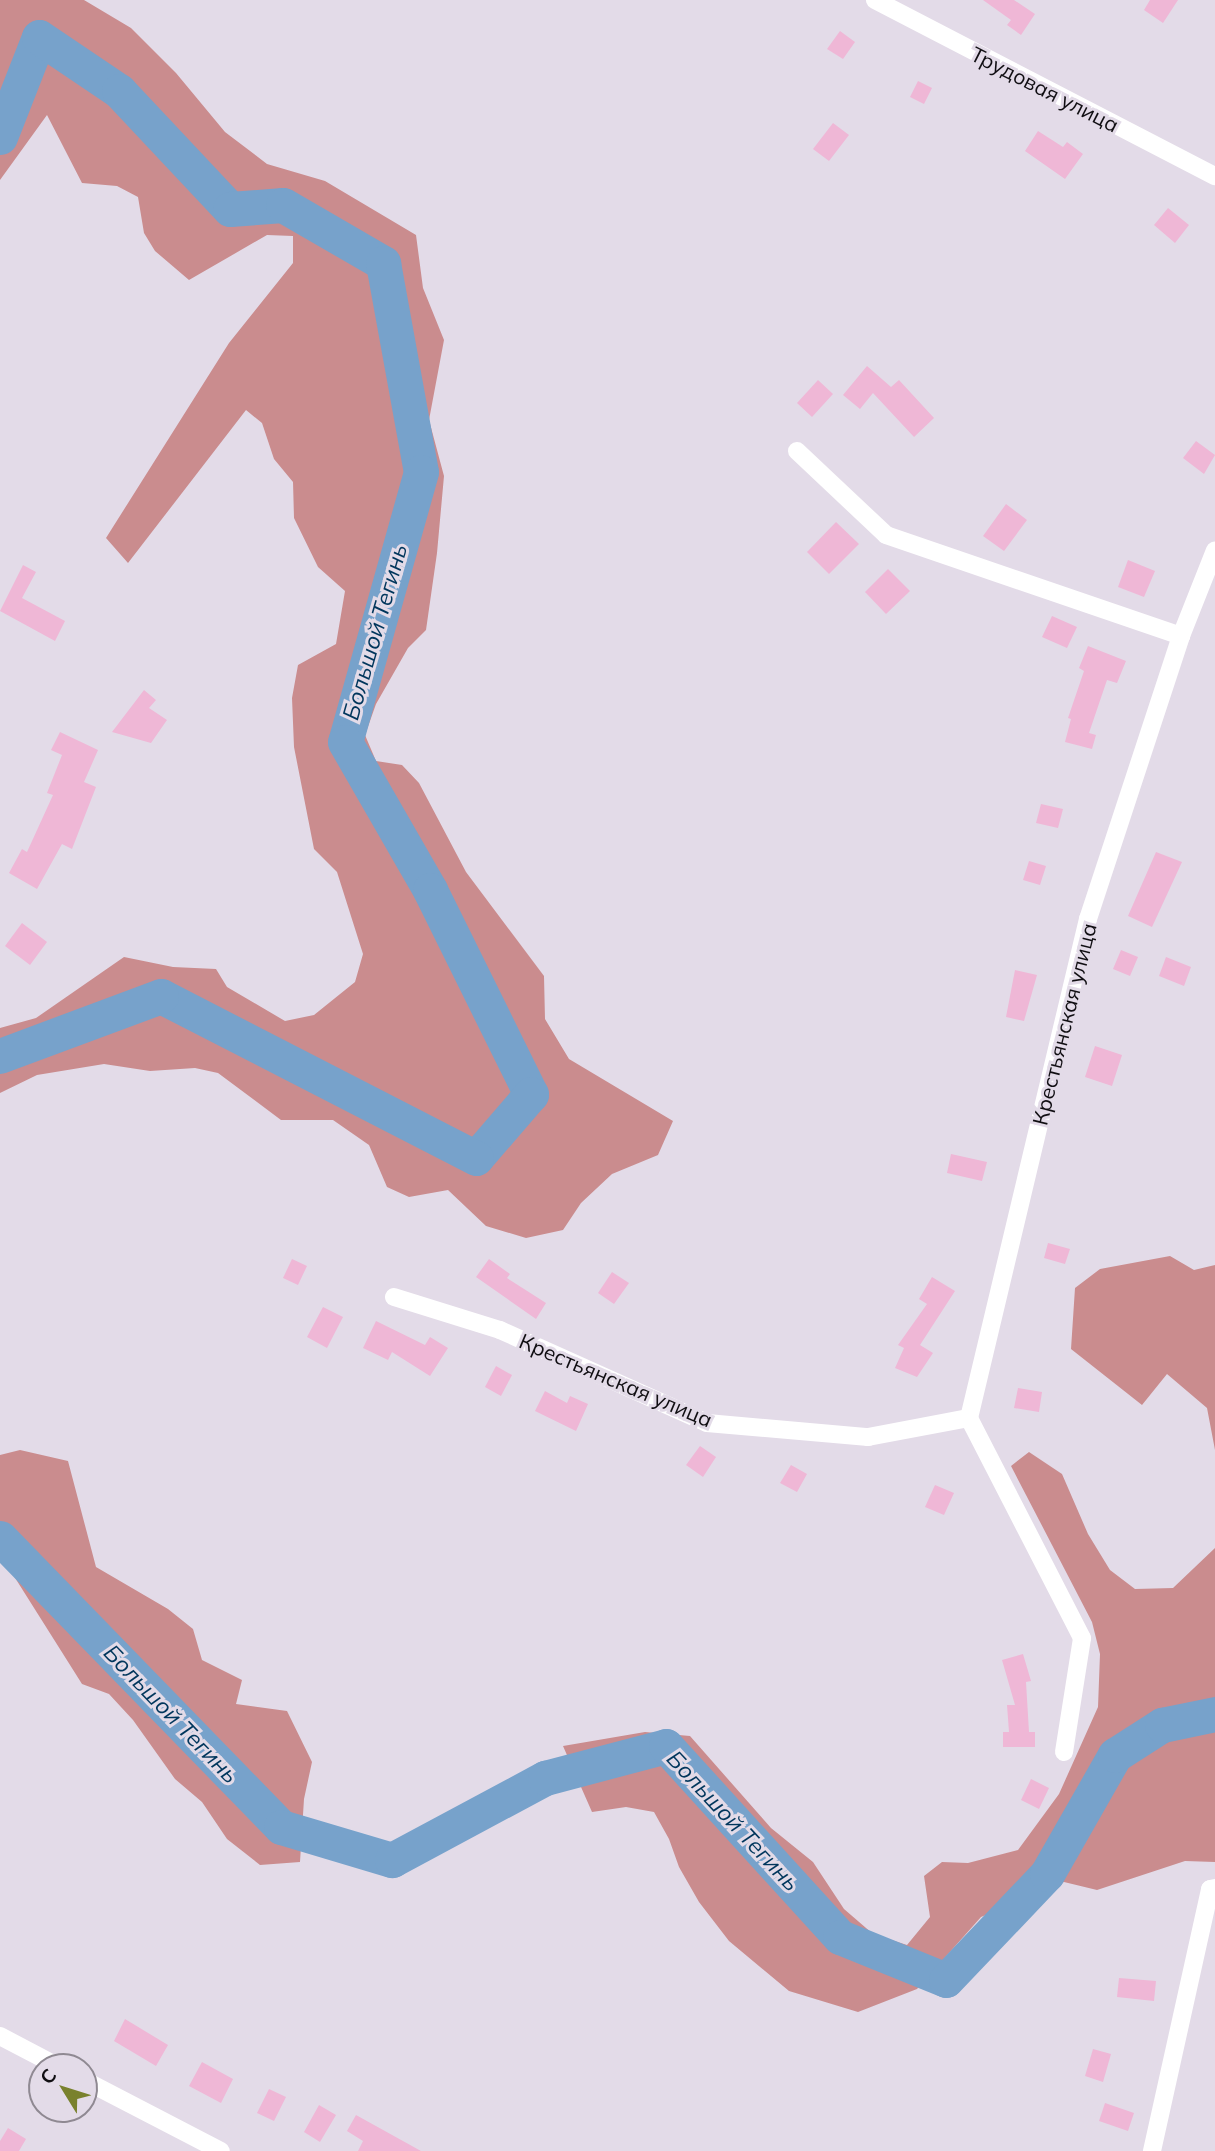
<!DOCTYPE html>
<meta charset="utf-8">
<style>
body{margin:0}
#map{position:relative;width:1215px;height:2151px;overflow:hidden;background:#e3dbe8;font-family:Mulish,sans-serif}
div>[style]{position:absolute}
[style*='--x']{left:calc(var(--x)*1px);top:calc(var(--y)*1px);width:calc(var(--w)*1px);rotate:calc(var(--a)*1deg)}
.forest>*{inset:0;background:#ca8c8e}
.river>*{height:35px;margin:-17.5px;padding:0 17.5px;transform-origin:17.5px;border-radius:17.5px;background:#77a2cb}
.building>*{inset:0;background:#efb7d6}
.street>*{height:18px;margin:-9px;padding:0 9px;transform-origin:9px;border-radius:9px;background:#fff}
span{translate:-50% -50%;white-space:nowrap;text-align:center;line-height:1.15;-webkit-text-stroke:6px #e3dbe8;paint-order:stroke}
.street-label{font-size:21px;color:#100e12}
.water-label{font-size:23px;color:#01365c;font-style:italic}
.north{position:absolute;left:28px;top:2053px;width:70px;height:70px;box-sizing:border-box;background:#e3dbe8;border:2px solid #8f8992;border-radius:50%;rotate:308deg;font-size:19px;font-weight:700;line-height:28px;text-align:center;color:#100e12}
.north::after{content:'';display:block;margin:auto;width:24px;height:32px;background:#79812d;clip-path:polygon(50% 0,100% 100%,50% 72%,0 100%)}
</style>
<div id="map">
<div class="forest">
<i style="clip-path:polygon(0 0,84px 0,131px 28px,176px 73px,225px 132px,267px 164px,325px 181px,416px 235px,423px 288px,444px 340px,429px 420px,444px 476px,437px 553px,426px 630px,408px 648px,376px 704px,365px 735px,376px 761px,402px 765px,419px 783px,466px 872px,544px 976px,545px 1019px,569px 1059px,673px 1121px,658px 1155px,612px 1174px,581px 1203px,563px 1230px,526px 1238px,486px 1226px,448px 1190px,409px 1197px,387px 1187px,369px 1145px,333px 1120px,281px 1120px,218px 1073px,195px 1068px,150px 1071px,104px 1064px,37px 1075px,0 1093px,0 1028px,36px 1018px,124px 957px,173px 967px,216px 969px,227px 987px,285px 1021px,314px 1015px,355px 982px,363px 954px,337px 872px,314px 849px,294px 747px,292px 698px,298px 665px,336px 644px,345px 591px,318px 567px,294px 518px,293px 482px,274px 459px,262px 423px,246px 410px,128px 563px,106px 538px,229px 343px,293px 263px,293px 236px,267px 235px,189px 280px,155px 251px,144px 233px,138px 197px,117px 186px,82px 183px,47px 115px,0 180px)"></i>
<i style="clip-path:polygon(1170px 1256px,1194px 1270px,1215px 1265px,1215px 1450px,1207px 1408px,1167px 1374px,1142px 1405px,1071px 1349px,1075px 1288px,1100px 1269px)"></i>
<i style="clip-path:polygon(20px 1450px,68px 1461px,96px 1567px,168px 1609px,193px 1629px,202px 1660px,242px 1680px,236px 1704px,287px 1711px,312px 1762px,304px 1799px,300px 1862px,260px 1865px,227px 1839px,202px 1802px,175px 1779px,133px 1720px,109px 1694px,82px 1684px,0 1554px,0 1455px)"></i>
<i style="clip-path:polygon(1029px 1452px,1062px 1474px,1088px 1534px,1110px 1570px,1135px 1589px,1173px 1588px,1215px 1548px,1215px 1862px,1185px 1861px,1097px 1890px,1064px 1882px,981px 1917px,917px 1989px,858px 2012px,789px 1991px,729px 1941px,699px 1902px,679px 1867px,669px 1839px,654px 1812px,626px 1807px,592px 1812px,563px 1746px,645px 1732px,690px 1736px,771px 1828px,813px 1862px,844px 1909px,873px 1934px,907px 1945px,930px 1917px,924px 1876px,942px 1862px,968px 1863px,1018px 1850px,1059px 1794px,1098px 1707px,1100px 1654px,1092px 1622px,1011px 1466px)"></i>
</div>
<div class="river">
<i style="--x:0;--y:137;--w:107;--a:-68.7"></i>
<i style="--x:39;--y:37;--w:97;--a:34"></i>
<i style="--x:119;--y:91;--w:162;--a:46.8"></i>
<i style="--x:230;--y:209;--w:53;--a:-4.3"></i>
<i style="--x:283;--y:205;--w:116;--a:30.1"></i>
<i style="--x:383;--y:263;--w:212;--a:79.7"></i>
<i style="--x:421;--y:472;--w:280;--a:105.7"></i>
<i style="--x:345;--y:742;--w:171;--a:60.1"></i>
<i style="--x:430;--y:890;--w:228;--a:63.7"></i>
<i style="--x:531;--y:1094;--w:84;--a:130.7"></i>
<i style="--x:476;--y:1158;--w:354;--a:-152.8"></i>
<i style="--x:161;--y:996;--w:172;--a:159.6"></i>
<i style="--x:0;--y:1538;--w:403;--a:45.8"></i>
<i style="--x:281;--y:1827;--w:116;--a:16.6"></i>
<i style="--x:392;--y:1860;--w:174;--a:-28.2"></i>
<i style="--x:545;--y:1778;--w:125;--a:-14.8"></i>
<i style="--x:666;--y:1746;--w:258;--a:47.7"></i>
<i style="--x:840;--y:1937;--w:114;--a:22.1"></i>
<i style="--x:946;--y:1980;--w:146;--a:-46.4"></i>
<i style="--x:1047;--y:1874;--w:137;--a:-60.3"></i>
<i style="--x:1115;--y:1755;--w:56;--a:-32.6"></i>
<i style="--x:1162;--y:1725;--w:54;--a:-11.7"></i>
</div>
<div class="building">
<i style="clip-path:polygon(983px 0,1014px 0,1035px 14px,1021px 35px,1007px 25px,1011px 20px)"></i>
<i style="clip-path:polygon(1150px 0,1178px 0,1163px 23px,1144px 10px)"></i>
<i style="clip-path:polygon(840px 31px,855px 42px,843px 59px,827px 49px)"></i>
<i style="clip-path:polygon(918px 81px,932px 88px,924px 104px,910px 97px)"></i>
<i style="clip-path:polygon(833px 123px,849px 135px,829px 161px,813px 149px)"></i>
<i style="clip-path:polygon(1038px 131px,1063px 147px,1067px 142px,1083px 154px,1065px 179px,1025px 151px)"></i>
<i style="clip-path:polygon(1168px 208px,1189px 225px,1175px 243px,1154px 225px)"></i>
<i style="clip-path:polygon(867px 366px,891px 387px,899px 380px,934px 418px,914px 437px,873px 393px,860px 409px,843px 395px)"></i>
<i style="clip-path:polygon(818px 380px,833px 394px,812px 417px,797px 403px)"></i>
<i style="clip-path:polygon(1196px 441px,1215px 455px,1204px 474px,1183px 458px)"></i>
<i style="clip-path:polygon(1006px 504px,1027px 520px,1004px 551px,983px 536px)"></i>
<i style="clip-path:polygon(836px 522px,859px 544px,829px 574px,807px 552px)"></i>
<i style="clip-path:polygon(1128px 560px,1155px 571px,1144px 597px,1118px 587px)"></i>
<i style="clip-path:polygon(23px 565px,36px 572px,22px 598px,65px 621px,55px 641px,0 611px)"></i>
<i style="clip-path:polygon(888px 569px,910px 591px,886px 614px,865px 592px)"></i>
<i style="clip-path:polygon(1052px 616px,1077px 627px,1067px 648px,1042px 637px)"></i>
<i style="clip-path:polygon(1088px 646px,1126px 661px,1117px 683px,1107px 680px,1089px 733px,1096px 735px,1092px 749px,1065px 742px,1071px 719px,1068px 718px,1084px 671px,1079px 668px)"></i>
<i style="clip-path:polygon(144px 690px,156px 700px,149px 708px,167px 720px,151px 743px,112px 732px)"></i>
<i style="clip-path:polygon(60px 732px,98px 750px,84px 782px,96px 787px,72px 849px,62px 844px,37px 889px,9px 873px,22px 849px,27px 852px,53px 795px,47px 793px,62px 755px,51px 750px)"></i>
<i style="clip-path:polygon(1041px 804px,1063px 809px,1058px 828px,1036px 823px)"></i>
<i style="clip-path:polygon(1156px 852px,1182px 862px,1152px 927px,1128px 916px)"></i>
<i style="clip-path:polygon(1029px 861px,1046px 866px,1040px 885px,1023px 880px)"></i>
<i style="clip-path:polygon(22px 923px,47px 942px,30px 965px,5px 946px)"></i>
<i style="clip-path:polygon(1121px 950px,1138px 957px,1130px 976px,1113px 969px)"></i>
<i style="clip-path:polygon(1166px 957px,1191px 967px,1184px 986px,1159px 976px)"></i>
<i style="clip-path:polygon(1015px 970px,1037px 975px,1024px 1021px,1006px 1017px)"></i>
<i style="clip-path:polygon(1095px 1046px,1122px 1055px,1112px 1086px,1085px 1077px)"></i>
<i style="clip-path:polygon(951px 1154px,987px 1162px,982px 1181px,947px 1173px)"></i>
<i style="clip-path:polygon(1048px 1243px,1070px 1249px,1065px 1264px,1044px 1258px)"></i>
<i style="clip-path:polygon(292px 1259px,307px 1266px,298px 1285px,283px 1278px)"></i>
<i style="clip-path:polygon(489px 1259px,510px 1274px,507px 1278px,546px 1303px,536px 1319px,476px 1277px)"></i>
<i style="clip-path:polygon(612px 1272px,629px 1283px,614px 1304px,598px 1293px)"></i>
<i style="clip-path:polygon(932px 1277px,955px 1291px,920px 1345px,933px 1353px,917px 1377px,895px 1368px,904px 1348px,898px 1345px,927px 1304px,919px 1299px)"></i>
<i style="clip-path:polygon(323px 1307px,343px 1317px,327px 1348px,307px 1337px)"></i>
<i style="clip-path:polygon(376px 1321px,425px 1345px,430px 1337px,448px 1348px,430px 1376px,392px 1352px,388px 1360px,363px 1348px)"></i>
<i style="clip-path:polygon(496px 1366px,512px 1375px,501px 1396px,485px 1387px)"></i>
<i style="clip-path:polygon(1018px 1388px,1042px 1392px,1039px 1412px,1014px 1408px)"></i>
<i style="clip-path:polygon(545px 1391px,567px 1403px,570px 1396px,588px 1404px,576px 1431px,535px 1411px)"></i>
<i style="clip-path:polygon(700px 1446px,716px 1457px,703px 1477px,686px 1465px)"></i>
<i style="clip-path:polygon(791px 1465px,807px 1474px,797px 1492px,780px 1483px)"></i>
<i style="clip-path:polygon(935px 1485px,954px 1493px,944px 1515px,925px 1507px)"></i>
<i style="clip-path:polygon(1023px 1654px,1031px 1681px,1026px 1682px,1029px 1732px,1035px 1732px,1035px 1747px,1003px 1747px,1003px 1732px,1009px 1732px,1007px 1705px,1015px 1705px,1002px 1660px)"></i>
<i style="clip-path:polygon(1031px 1779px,1049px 1788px,1039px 1809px,1021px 1800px)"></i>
<i style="clip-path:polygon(1119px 1978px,1156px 1981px,1154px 2001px,1117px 1997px)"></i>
<i style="clip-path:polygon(125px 2019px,168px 2045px,156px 2066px,114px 2041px)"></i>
<i style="clip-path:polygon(1093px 2049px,1111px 2054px,1103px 2082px,1085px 2076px)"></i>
<i style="clip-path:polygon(202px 2062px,233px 2079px,221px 2103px,189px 2086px)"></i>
<i style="clip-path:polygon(269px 2089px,286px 2097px,274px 2121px,257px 2113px)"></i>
<i style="clip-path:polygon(1105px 2103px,1134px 2113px,1128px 2131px,1099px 2121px)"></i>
<i style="clip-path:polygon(319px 2105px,336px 2115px,320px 2142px,304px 2132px)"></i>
<i style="clip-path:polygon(356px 2115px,421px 2151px,358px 2151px,363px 2141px,347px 2131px)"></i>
<i style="clip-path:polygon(8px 2128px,26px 2139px,19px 2151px,0 2151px,0 2141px)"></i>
</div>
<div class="street">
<i style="--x:875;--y:0;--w:383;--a:27.4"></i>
<i style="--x:797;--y:451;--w:122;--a:43.3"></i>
<i style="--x:886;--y:535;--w:312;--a:18.9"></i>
<i style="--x:394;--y:1297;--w:111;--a:17.3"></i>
<i style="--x:500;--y:1330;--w:227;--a:24.2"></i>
<i style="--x:707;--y:1423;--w:162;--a:5"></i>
<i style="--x:868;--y:1437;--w:103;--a:-10.7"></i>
<i style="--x:1064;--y:1752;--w:115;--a:-81"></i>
<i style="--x:1082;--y:1638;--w:247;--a:-117.2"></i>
<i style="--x:969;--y:1418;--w:513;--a:-76.59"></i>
<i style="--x:1088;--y:919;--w:298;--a:-71.8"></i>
<i style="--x:1181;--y:636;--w:92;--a:-68.4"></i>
<i style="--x:0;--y:2036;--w:67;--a:27.7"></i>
<i style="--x:84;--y:2080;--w:154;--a:27.4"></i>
<i style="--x:1152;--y:2151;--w:268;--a:-77.5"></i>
<i style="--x:1210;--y:1889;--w:5;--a:-11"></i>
</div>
<div class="street-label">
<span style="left:1045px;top:89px;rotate:27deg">Трудовая улица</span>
<span style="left:1064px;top:1024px;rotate:-76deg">Крестьянская улица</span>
<span style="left:616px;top:1380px;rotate:23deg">Крестьянская улица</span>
</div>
<div class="water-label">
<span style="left:375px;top:632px;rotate:-74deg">Большой Тегинь</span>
<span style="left:171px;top:1714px;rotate:46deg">Большой Тегинь</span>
<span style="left:733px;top:1821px;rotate:47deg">Большой Тегинь</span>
</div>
<div class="north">С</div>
</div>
